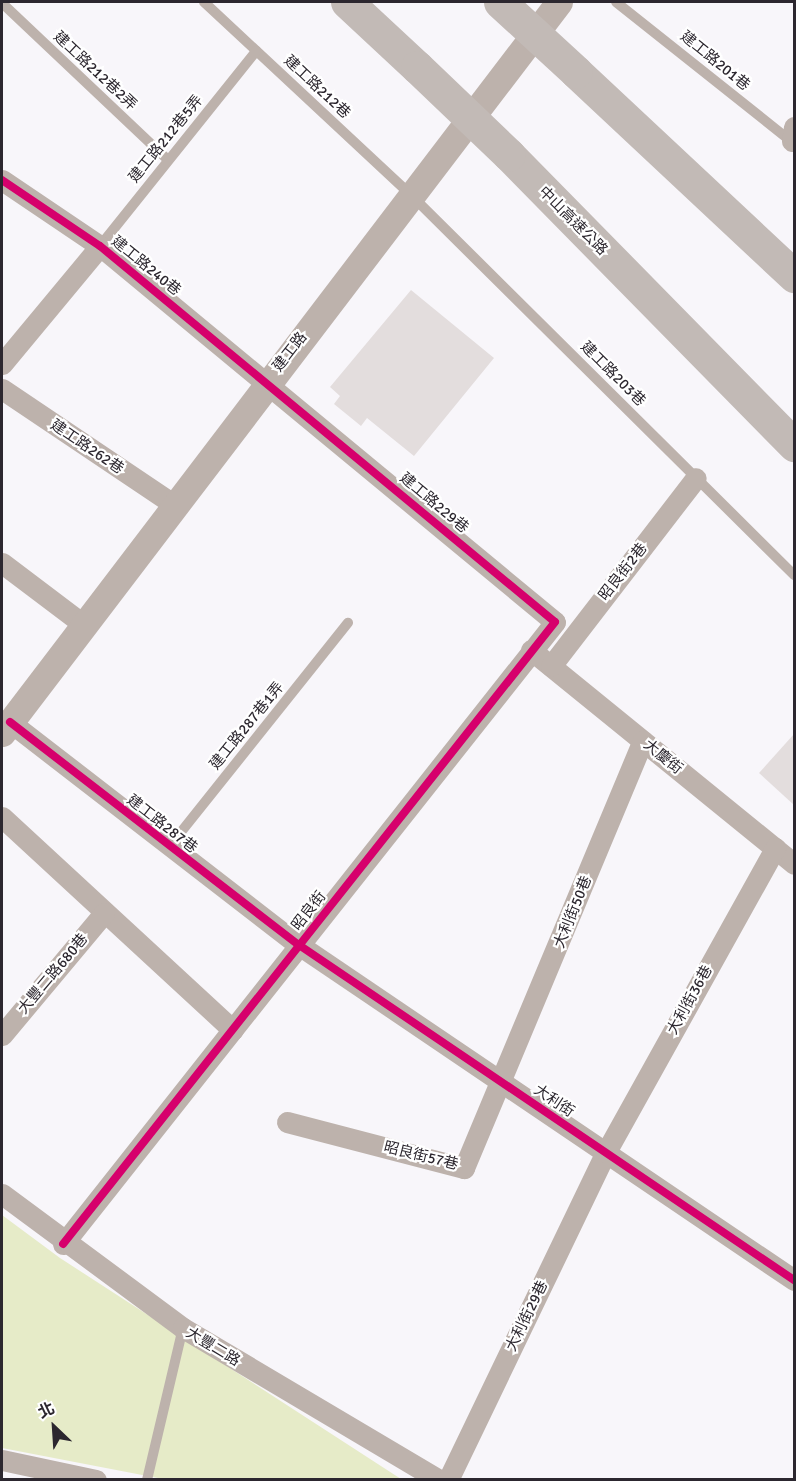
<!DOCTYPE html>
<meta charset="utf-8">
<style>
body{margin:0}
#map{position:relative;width:796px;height:1481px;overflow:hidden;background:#f8f6fa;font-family:Signika,"Noto Sans TC",sans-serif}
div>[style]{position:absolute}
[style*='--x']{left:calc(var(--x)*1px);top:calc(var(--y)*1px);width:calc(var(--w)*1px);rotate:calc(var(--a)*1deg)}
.green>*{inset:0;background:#e6ebc8}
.building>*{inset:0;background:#e3dddd}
.service>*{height:10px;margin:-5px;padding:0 5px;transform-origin:5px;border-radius:5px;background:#bdb2ac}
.minor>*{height:21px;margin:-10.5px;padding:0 10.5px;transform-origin:10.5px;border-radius:10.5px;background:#bdb2ac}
.tertiary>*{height:27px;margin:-13.5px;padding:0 13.5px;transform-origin:13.5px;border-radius:13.5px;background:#bdb2ac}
.motorway>*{height:33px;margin:-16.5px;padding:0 16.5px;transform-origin:16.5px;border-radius:16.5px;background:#c2bab6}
.motorway-bridge>*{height:33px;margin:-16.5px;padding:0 16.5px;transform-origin:16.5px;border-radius:16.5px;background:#c2bab6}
.cycleway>*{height:8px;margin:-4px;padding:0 4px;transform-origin:4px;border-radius:4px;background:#d6006c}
span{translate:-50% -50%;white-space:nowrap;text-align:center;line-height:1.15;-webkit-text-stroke:4.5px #fff;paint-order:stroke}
.street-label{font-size:15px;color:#2c272f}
.frame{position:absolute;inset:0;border:3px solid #2c272f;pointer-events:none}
.north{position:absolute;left:24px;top:1397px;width:60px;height:60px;-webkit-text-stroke:4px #fff;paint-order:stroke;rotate:335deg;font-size:16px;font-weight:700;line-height:24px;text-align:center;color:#2c272f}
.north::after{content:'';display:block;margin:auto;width:21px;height:27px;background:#2c272f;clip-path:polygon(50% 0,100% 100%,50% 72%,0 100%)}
</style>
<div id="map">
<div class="green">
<i style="clip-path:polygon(2px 1215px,60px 1258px,401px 1479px,163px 1479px,2px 1448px)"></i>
</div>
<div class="building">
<i style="clip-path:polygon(411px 290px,494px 358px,414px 456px,367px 418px,361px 426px,334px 404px,340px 396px,330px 387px)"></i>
<i style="clip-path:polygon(794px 734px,794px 805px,759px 773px)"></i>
</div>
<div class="service">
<i style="--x:204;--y:2;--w:283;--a:43"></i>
<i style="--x:411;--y:195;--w:540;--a:44.77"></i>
<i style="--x:616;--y:2;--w:225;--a:38.5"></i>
<i style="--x:2;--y:3;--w:228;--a:43.4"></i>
<i style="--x:100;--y:246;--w:250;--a:-51.3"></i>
<i style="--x:169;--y:847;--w:287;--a:-51.4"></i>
<i style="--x:147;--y:1480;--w:156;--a:-76.7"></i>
</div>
<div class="minor">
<i style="--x:792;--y:141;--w:14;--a:-82"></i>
<i style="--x:2;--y:180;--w:118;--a:34"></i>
<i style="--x:100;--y:246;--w:590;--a:39.57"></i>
<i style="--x:555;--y:622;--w:793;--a:128.34"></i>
<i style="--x:2;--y:364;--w:153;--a:-50.3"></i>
<i style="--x:2;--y:389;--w:206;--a:33.9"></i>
<i style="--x:2;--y:563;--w:101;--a:37"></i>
<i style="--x:531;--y:650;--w:339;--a:39.1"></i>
<i style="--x:551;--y:666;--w:237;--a:-52.4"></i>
<i style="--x:10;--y:722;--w:365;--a:37.7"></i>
<i style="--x:299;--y:945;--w:598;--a:34.09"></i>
<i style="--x:2;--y:817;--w:314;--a:42.7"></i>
<i style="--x:2;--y:1035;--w:159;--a:-50.1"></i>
<i style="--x:287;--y:1122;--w:183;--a:14.6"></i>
<i style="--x:464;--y:1168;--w:463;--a:-67.3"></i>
<i style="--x:2;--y:1194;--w:225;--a:36.5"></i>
<i style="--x:183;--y:1328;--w:298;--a:30.7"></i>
<i style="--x:2;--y:1460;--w:96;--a:12"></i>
<i style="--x:448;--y:1480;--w:364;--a:-64.3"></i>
<i style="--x:606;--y:1152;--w:348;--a:-60.9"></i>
</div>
<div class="tertiary">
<i style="--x:2;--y:733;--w:919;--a:-52.69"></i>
</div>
<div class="motorway">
<i style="--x:347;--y:2;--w:96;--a:42.9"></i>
<i style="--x:576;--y:72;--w:299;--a:43.1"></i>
<i style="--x:509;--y:155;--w:407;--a:45.5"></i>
</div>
<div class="motorway-bridge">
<i style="--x:500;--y:2;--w:103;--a:42.6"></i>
<i style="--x:417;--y:67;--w:127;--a:43.7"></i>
</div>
<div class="cycleway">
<i style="--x:2;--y:180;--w:118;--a:34"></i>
<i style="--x:100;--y:246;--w:590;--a:39.57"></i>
<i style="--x:555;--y:622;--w:793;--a:128.34"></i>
<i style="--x:10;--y:722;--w:365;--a:37.7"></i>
<i style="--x:299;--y:945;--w:598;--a:34.09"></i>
</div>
<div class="street-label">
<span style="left:715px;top:61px;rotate:39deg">建工路201巷</span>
<span style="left:95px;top:71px;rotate:43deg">建工路212巷2弄</span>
<span style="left:317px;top:87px;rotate:43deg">建工路212巷</span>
<span style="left:166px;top:139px;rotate:-51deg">建工路212巷5弄</span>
<span style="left:573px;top:221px;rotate:45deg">中山高速公路</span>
<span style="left:146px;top:266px;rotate:39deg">建工路240巷</span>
<span style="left:290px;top:352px;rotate:-52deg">建工路</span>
<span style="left:613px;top:374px;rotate:45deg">建工路203巷</span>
<span style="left:87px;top:447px;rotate:34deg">建工路262巷</span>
<span style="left:434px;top:503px;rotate:40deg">建工路229巷</span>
<span style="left:623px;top:572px;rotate:-52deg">昭良街2巷</span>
<span style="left:247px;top:726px;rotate:-51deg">建工路287巷1弄</span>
<span style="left:663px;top:757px;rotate:39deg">大慶街</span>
<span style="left:162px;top:824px;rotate:38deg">建工路287巷</span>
<span style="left:309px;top:911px;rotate:-52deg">昭良街</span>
<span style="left:573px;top:912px;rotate:-68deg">大利街50巷</span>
<span style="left:53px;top:974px;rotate:-50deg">大豐二路680巷</span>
<span style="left:690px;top:1000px;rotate:-61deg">大利街36巷</span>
<span style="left:554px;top:1101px;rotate:34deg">大利街</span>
<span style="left:421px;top:1156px;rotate:14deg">昭良街57巷</span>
<span style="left:527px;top:1316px;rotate:-64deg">大利街29巷</span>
<span style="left:213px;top:1347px;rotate:31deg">大豐二路</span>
</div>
<div class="frame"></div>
<div class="north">北</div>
</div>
